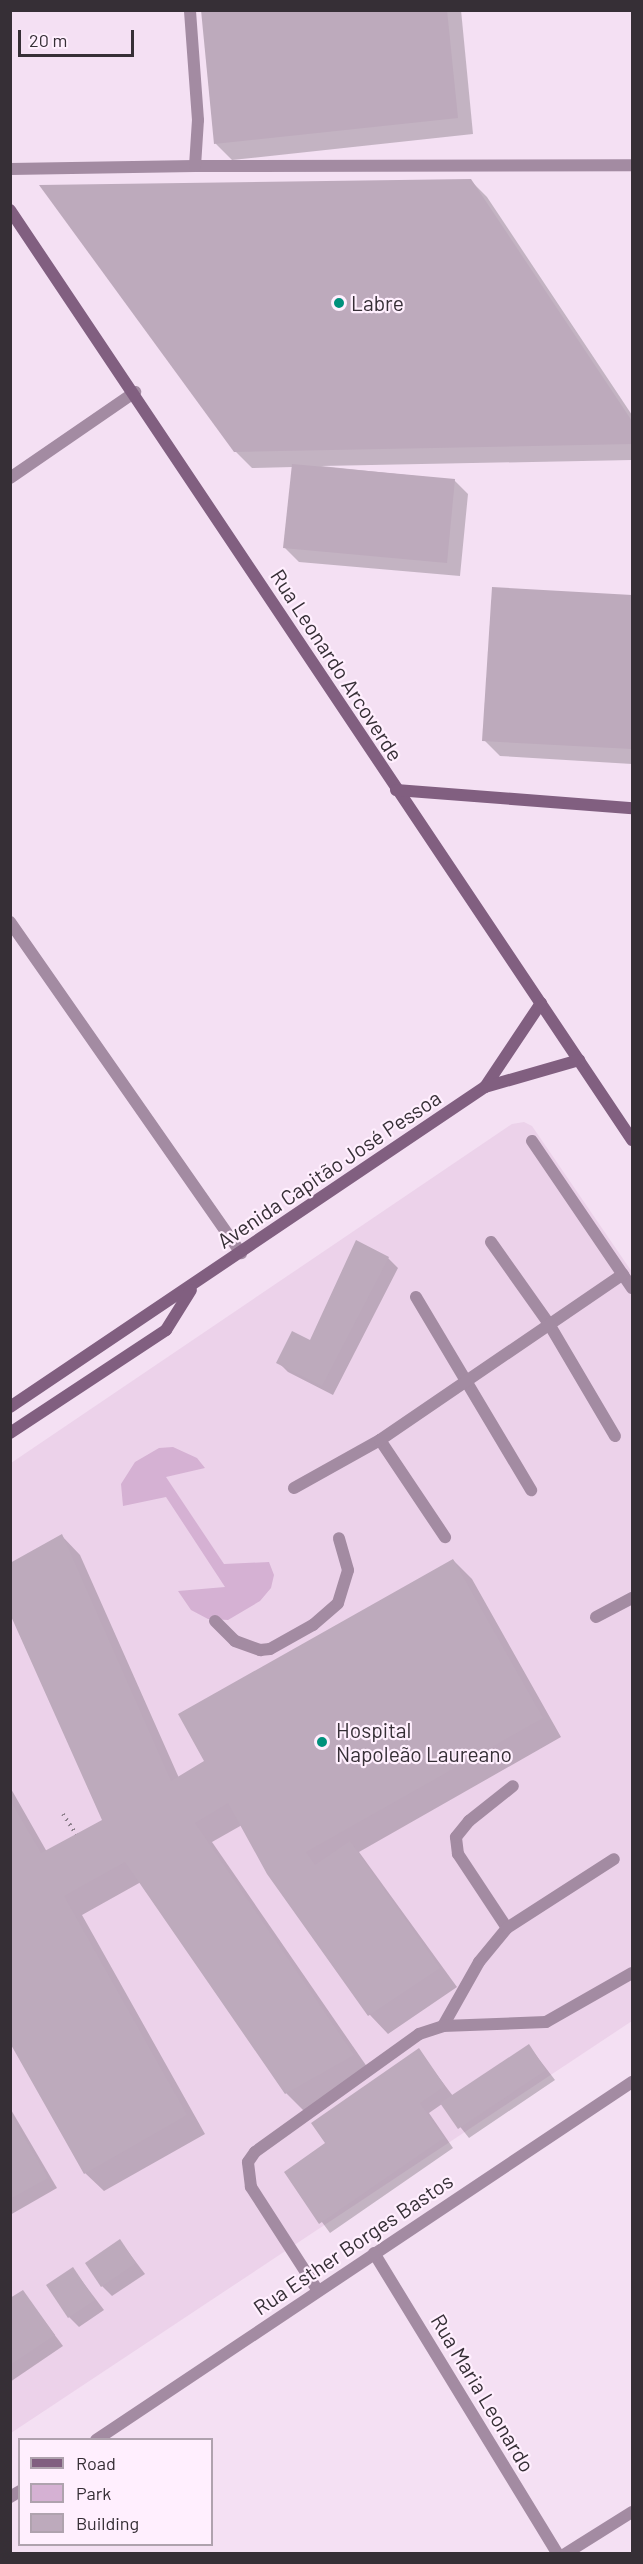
<!DOCTYPE html>
<meta charset="utf-8">
<style>
body{margin:0}
#map{position:relative;width:643px;height:2564px;overflow:hidden;background:#f4e0f3;font-family:Barlow,sans-serif}
div>[style]{position:absolute}
[style*='--x']{left:calc(var(--x)*1px);top:calc(var(--y)*1px);width:calc(var(--w)*1px);rotate:calc(var(--a)*1deg)}
.built>*{inset:0;background:#ecd2ea}
.green>*{inset:0;background:#d5b1d3}
.shadow>*{inset:0;background:#0003}
.building>*{inset:0;background:#bdaabc}
.path>*{height:4px;margin-top:-2px;transform-origin:0;background:repeating-linear-gradient(90deg,#8c7f8b 0 1.5px,transparent 0 6px)}
.lane>*{height:12px;margin:-6px;padding:0 6px;transform-origin:6px;border-radius:6px;background:#a38ba2}
.street>*{height:12px;margin:-6px;padding:0 6px;transform-origin:6px;border-radius:6px;background:#a38ba2}
.secondary>*{height:12px;margin:-6px;padding:0 6px;transform-origin:6px;border-radius:6px;background:#815f80}
.dots>*{width:16px;height:16px;translate:-50% -50%;box-sizing:border-box;border:3px solid #ffeffe;border-radius:50%}
span{translate:-50% -50%;white-space:nowrap;text-align:center;line-height:1.15;-webkit-text-stroke:4.5px #ffeffe;paint-order:stroke}
.poi-label{font-size:21px;color:#362f36}
.left{translate:0 -50%;text-align:left}
.street-label{font-size:21px;color:#362f36}
.frame{position:absolute;inset:0;border:12px solid #362f36;pointer-events:none}
.legend{position:absolute;left:18px;top:2438px;width:195px;height:108px;box-sizing:border-box;background:#ffeffe;border:2px solid #afa2ae;margin:0;padding:8px 10px;list-style:none;font-size:18px;color:#362f36}
.legend li{display:flex;align-items:center;gap:12px;height:30px}
.legend b{width:30px;border:2px solid #afa2ae}
.scale{position:absolute;left:18px;top:30px;width:116px;height:27px;box-sizing:border-box;border:3px solid #362f36;border-top:0;padding-left:8px;font-size:18px;line-height:21px;white-space:nowrap;color:#362f36;-webkit-text-stroke:4px #ffeffe;paint-order:stroke}
</style>
<div id="map">
<div class="built">
<i style="clip-path:polygon(524px 1122px,532px 1126px,632px 1272px,632px 2021px,11px 2433px,11px 1463px,512px 1124px)"></i>
</div>
<div class="green">
<i style="clip-path:polygon(173px 1447px,197px 1458px,205px 1468px,166px 1477px,224px 1564px,269px 1562px,274px 1575px,271px 1588px,260px 1601px,228px 1620px,208px 1619px,191px 1610px,178px 1591px,225px 1587px,166px 1497px,123px 1506px,121px 1484px,135px 1462px,159px 1448px)"></i>
</div>
<div class="shadow">
<i style="clip-path:polygon(202px 10px,461px 10px,473px 134px,232px 160px,216px 144px)"></i>
<i style="clip-path:polygon(470px 180px,487px 197px,632px 415px,632px 460px,321px 466px,454px 480px,468px 494px,460px 576px,299px 562px,285px 548px,293px 467px,252px 468px,235px 451px)"></i>
<i style="clip-path:polygon(493px 588px,632px 597px,632px 764px,500px 756px,484px 740px)"></i>
<i style="clip-path:polygon(388px 1258px,398px 1268px,333px 1395px,288px 1372px,278px 1362px,311px 1343px)"></i>
<i style="clip-path:polygon(62px 1536px,80px 1555px,179px 1778px,206px 1762px,453px 1560px,472px 1579px,561px 1737px,359px 1852px,457px 1987px,388px 2034px,370px 2015px,268px 1873px,242px 1825px,212px 1842px,372px 2074px,305px 2112px,286px 2093px,141px 1882px,82px 1915px,205px 2134px,104px 2191px,85px 2173px,10px 2040px,10px 1787px,47px 1852px,104px 1820px)"></i>
<i style="clip-path:polygon(529px 2046px,555px 2080px,469px 2138px,442px 2104px,429px 2113px,453px 2148px,330px 2233px,286px 2173px,328px 2144px,418px 2050px,453px 2096px)"></i>
<i style="clip-path:polygon(10px 2108px,57px 2188px,10px 2215px)"></i>
<i style="clip-path:polygon(120px 2241px,145px 2274px,112px 2296px,102px 2286px)"></i>
<i style="clip-path:polygon(73px 2269px,104px 2310px,79px 2327px,69px 2317px)"></i>
<i style="clip-path:polygon(23px 2292px,63px 2346px,10px 2382px,10px 2300px)"></i>
</div>
<div class="building">
<i style="clip-path:polygon(201px 10px,447px 10px,458px 118px,214px 144px)"></i>
<i style="clip-path:polygon(471px 179px,632px 421px,632px 444px,234px 452px,39px 185px)"></i>
<i style="clip-path:polygon(292px 464px,455px 479px,447px 563px,283px 548px)"></i>
<i style="clip-path:polygon(492px 587px,632px 595px,632px 749px,482px 741px)"></i>
<i style="clip-path:polygon(356px 1240px,389px 1257px,322px 1386px,276px 1363px,292px 1331px,310px 1340px)"></i>
<i style="clip-path:polygon(62px 1534px,171px 1781px,204px 1761px,178px 1714px,453px 1559px,543px 1718px,306px 1852px,315px 1865px,350px 1841px,440px 1968px,368px 2016px,267px 1874px,228px 1803px,195px 1823px,354px 2055px,285px 2094px,125px 1862px,64px 1896px,187px 2115px,84px 2174px,10px 2043px,10px 1800px,41px 1853px,102px 1820px,10px 1614px,10px 1563px)"></i>
<i style="clip-path:polygon(529px 2044px,546px 2070px,458px 2129px,440px 2103px)"></i>
<i style="clip-path:polygon(419px 2048px,445px 2086px,420px 2103px,444px 2138px,319px 2224px,284px 2172px,325px 2143px,311px 2123px)"></i>
<i style="clip-path:polygon(10px 2113px,48px 2178px,10px 2199px)"></i>
<i style="clip-path:polygon(120px 2239px,136px 2263px,101px 2287px,85px 2263px)"></i>
<i style="clip-path:polygon(73px 2267px,95px 2300px,68px 2318px,46px 2285px)"></i>
<i style="clip-path:polygon(23px 2290px,55px 2335px,10px 2365px,10px 2298px)"></i>
</div>
<div class="path">
<i style="--x:63;--y:1814;--w:24;--a:57"></i>
</div>
<div class="lane">
<i style="--x:195;--y:166;--w:437;--a:-0.1"></i>
<i style="--x:10;--y:169;--w:185;--a:-0.9"></i>
<i style="--x:195;--y:166;--w:46;--a:-86.3"></i>
<i style="--x:198;--y:120;--w:110;--a:-94.2"></i>
<i style="--x:532;--y:1141;--w:178;--a:55.8"></i>
<i style="--x:491;--y:1242;--w:100;--a:54.7"></i>
<i style="--x:549;--y:1324;--w:130;--a:59.5"></i>
<i style="--x:416;--y:1297;--w:225;--a:59.2"></i>
<i style="--x:380;--y:1440;--w:117;--a:56.2"></i>
<i style="--x:294;--y:1488;--w:98;--a:-29.2"></i>
<i style="--x:380;--y:1440;--w:294;--a:-34.3"></i>
<i style="--x:596;--y:1617;--w:41;--a:-27.8"></i>
<i style="--x:215;--y:1621;--w:28;--a:45"></i>
<i style="--x:235;--y:1641;--w:27;--a:20"></i>
<i style="--x:260;--y:1650;--w:10;--a:-6"></i>
<i style="--x:270;--y:1649;--w:49;--a:-29.2"></i>
<i style="--x:313;--y:1625;--w:33;--a:-41"></i>
<i style="--x:338;--y:1603;--w:34;--a:-73"></i>
<i style="--x:348;--y:1570;--w:33;--a:-106"></i>
<i style="--x:507;--y:1928;--w:89;--a:-123.5"></i>
<i style="--x:458;--y:1854;--w:17;--a:-97"></i>
<i style="--x:456;--y:1837;--w:21;--a:-51"></i>
<i style="--x:469;--y:1821;--w:56;--a:-38.5"></i>
<i style="--x:443;--y:2026;--w:73;--a:-60.6"></i>
<i style="--x:479;--y:1962;--w:44;--a:-50.5"></i>
<i style="--x:507;--y:1928;--w:127;--a:-32.8"></i>
<i style="--x:318;--y:2291;--w:124;--a:-122.8"></i>
<i style="--x:251;--y:2187;--w:25;--a:-97"></i>
<i style="--x:248;--y:2162;--w:12;--a:-55"></i>
<i style="--x:255;--y:2152;--w:202;--a:-35.7"></i>
<i style="--x:419;--y:2034;--w:25;--a:-18"></i>
<i style="--x:443;--y:2026;--w:103;--a:-2.2"></i>
<i style="--x:546;--y:2022;--w:99;--a:-29.7"></i>
</div>
<div class="street">
<i style="--x:10;--y:478;--w:152;--a:-34.5"></i>
<i style="--x:10;--y:922;--w:404;--a:55.1"></i>
<i style="--x:374;--y:2253;--w:353;--a:58.6"></i>
<i style="--x:96;--y:2440;--w:645;--a:-33.74"></i>
<i style="--x:10;--y:2497;--w:12;--a:-31"></i>
<i style="--x:565;--y:2554;--w:79;--a:-32.1"></i>
</div>
<div class="secondary">
<i style="--x:10;--y:210;--w:1119;--a:56.22"></i>
<i style="--x:396;--y:790;--w:237;--a:4.4"></i>
<i style="--x:485;--y:1087;--w:101;--a:-56.3"></i>
<i style="--x:10;--y:1407;--w:573;--a:-33.97"></i>
<i style="--x:485;--y:1087;--w:98;--a:-16"></i>
<i style="--x:10;--y:1433;--w:187;--a:-33.4"></i>
<i style="--x:166;--y:1330;--w:47;--a:-58"></i>
</div>
<div class="dots">
<i style="left:339px;top:303px;background:#00917c"></i>
<i style="left:322px;top:1742px;background:#00917c"></i>
</div>
<div class="poi-label">
<span class="left" style="left:351px;top:303px">Labre</span>
<span class="left" style="left:336px;top:1742px">Hospital<br>Napoleão Laureano</span>
</div>
<div class="street-label">
<span style="left:337px;top:665px;rotate:57deg">Rua Leonardo Arcoverde</span>
<span style="left:329px;top:1169px;rotate:-34deg">Avenida Capitão José Pessoa</span>
<span style="left:353px;top:2244px;rotate:-34deg">Rua Esther Borges Bastos</span>
<span style="left:483px;top:2393px;rotate:59deg">Rua Maria Leonardo</span>
</div>
<div class="frame"></div>
<ul class="legend">
<li><b style="height:8px;background:#815f80"></b>Road</li>
<li><b style="height:16px;background:#d5b1d3"></b>Park</li>
<li><b style="height:16px;background:#bdaabc"></b>Building</li>
</ul>
<div class="scale">20 m</div>
</div>
